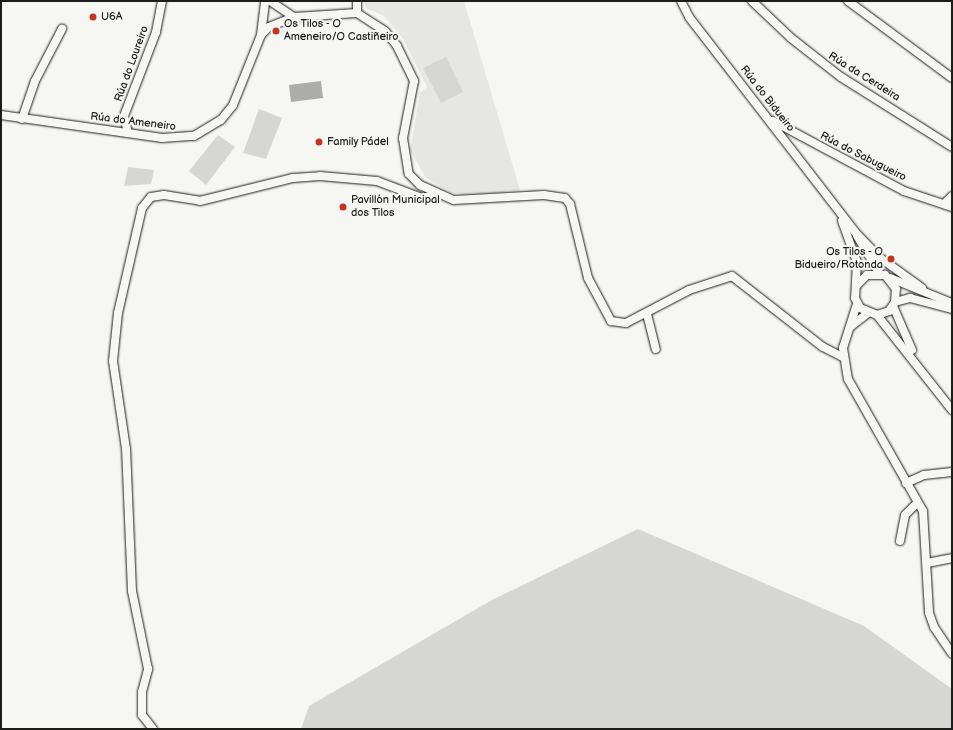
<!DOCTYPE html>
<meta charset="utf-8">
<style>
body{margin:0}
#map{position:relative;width:953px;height:730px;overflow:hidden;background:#f6f6f2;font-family:"Balsamiq Sans",sans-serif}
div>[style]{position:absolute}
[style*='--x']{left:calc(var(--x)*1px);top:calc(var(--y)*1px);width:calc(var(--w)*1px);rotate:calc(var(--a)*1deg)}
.built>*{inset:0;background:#e6e6e2}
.green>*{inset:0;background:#d6d6d2}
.water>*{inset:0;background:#acaca9}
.roads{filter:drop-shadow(0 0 1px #1c1c1c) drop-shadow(0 0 1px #1c1c1c)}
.minor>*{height:8px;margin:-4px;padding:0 4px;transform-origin:4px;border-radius:4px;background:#f6f6f2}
.dots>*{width:11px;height:11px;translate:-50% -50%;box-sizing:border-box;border:2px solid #f6f6f2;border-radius:50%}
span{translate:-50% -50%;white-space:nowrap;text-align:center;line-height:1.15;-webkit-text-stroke:4px #f6f6f2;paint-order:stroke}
.poi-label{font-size:11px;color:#1c1c1c}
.left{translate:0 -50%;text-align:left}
.right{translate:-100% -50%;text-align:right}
.street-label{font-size:11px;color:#1c1c1c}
.frame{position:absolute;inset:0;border:2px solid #1c1c1c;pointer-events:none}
</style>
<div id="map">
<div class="built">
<i style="clip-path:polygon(364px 1px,464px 1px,520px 190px,476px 195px,452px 193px,426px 178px,410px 150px,420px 93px,427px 87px,403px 39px,384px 16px,366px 8px)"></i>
</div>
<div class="green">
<i style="clip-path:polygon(446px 57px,463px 92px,441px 103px,423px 68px)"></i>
<i style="clip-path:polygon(259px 109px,282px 118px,266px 159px,243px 153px)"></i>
<i style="clip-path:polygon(218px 135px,235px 147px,206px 185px,189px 171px)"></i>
<i style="clip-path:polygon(128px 167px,154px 170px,151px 184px,124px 186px)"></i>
<i style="clip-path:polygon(638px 529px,864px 626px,952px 689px,952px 729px,301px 729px,309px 706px,492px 600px)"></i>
</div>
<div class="water">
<i style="clip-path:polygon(321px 81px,323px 98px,291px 102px,289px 85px)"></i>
</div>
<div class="roads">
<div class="minor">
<i style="--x:270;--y:1;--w:29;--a:34"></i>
<i style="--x:357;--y:1;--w:12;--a:90"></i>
<i style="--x:681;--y:1;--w:18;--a:63"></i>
<i style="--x:689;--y:17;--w:272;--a:52.3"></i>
<i style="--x:855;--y:232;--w:35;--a:46"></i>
<i style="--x:879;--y:257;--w:53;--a:35.8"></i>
<i style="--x:752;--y:1;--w:54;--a:43.5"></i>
<i style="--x:791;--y:38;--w:63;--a:38"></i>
<i style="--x:841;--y:77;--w:131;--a:32.2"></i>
<i style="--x:848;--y:1;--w:129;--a:36.5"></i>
<i style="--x:261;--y:35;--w:34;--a:-83"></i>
<i style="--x:1;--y:115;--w:163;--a:8.1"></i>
<i style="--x:162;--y:138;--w:32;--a:-4"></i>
<i style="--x:194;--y:136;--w:31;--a:-31"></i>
<i style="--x:221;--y:120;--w:19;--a:-51"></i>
<i style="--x:233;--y:105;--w:75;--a:-68.2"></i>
<i style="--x:261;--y:35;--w:11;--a:-45"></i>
<i style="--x:269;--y:27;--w:27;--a:-22"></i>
<i style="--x:294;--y:17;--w:63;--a:-3.6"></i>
<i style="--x:357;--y:13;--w:33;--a:33"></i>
<i style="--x:385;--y:31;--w:19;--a:51"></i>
<i style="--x:397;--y:46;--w:39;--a:64"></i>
<i style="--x:414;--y:81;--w:58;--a:100.9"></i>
<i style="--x:403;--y:138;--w:36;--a:81"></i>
<i style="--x:409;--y:174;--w:16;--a:45"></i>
<i style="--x:420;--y:185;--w:37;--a:24"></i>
<i style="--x:454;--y:200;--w:90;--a:-3.2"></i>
<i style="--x:544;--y:195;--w:21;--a:8"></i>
<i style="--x:565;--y:198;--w:8;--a:50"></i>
<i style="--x:570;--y:204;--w:76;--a:76.3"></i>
<i style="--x:588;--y:278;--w:49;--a:61.9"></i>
<i style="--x:611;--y:321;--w:15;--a:8"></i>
<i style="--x:626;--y:323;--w:71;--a:-27.6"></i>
<i style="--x:689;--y:290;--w:45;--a:-18"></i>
<i style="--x:732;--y:276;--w:115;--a:38"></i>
<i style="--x:823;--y:347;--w:22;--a:27"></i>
<i style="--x:22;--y:119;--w:40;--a:-71.1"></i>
<i style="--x:35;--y:81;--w:59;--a:-62.6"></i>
<i style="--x:773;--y:121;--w:149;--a:28.1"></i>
<i style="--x:904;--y:191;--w:51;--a:18.4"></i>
<i style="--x:128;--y:133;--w:17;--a:-103"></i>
<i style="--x:124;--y:116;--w:90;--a:-69.1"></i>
<i style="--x:156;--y:32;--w:32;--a:-79"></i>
<i style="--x:944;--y:204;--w:11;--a:-45"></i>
<i style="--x:842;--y:221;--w:44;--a:69.9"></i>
<i style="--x:857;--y:262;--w:36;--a:93"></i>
<i style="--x:855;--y:298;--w:11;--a:63"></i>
<i style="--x:860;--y:308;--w:18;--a:22"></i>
<i style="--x:877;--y:315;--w:13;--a:-18"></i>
<i style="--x:889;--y:311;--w:11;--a:-56"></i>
<i style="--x:895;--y:302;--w:13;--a:-86"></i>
<i style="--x:896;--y:289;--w:18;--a:-128"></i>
<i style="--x:885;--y:275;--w:18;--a:180"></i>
<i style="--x:867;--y:275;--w:14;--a:135"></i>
<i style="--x:857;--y:236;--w:44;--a:58.8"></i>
<i style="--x:890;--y:278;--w:67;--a:22"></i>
<i style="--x:895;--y:302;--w:16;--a:-15"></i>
<i style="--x:910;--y:298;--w:43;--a:14.7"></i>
<i style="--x:857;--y:304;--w:46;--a:107.7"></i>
<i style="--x:843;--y:348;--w:31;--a:81"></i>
<i style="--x:848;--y:379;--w:152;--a:60.4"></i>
<i style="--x:923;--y:511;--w:102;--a:86.6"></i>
<i style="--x:929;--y:613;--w:15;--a:70"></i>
<i style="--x:934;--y:627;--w:32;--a:56"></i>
<i style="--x:893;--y:306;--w:48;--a:66.6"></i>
<i style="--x:647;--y:314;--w:36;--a:76"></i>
<i style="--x:877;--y:315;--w:121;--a:51.7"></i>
<i style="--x:850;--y:327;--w:23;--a:-38"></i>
<i style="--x:906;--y:483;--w:20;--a:-24"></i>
<i style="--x:924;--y:475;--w:28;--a:-6"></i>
<i style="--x:900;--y:541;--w:26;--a:-79"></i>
<i style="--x:905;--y:515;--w:17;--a:-45"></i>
<i style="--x:927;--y:563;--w:25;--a:-11"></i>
<i style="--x:153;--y:729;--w:18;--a:-128"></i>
<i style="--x:142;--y:715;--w:23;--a:-90"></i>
<i style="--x:142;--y:692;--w:24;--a:-75"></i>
<i style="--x:148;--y:669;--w:80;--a:-101.6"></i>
<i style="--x:132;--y:591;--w:142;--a:-92.4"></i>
<i style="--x:126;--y:449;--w:89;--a:-98.4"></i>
<i style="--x:113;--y:361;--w:48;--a:-84.1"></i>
<i style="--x:118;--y:313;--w:108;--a:-77.1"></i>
<i style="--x:142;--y:208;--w:14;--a:-51"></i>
<i style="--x:151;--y:197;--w:13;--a:-9"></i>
<i style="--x:164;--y:195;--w:36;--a:9"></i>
<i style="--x:200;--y:201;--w:96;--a:-13.9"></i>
<i style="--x:293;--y:178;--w:27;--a:-4"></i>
<i style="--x:320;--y:176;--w:57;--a:5"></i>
<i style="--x:377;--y:181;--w:48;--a:20.7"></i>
<i style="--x:422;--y:198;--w:17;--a:-13"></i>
</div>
</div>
<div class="dots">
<i style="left:93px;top:17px;background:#c8321e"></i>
<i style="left:276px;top:31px;background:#c8321e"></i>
<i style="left:319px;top:142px;background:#c8321e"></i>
<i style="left:343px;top:207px;background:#c8321e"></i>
<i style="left:891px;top:259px;background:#c8321e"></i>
</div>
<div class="poi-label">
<span class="left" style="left:101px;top:17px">U6A</span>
<span class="left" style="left:284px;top:31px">Os Tilos - O<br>Ameneiro/O Castiñeiro</span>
<span class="left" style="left:327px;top:142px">Family Pádel</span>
<span class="left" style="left:351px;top:207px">Pavillón Municipal<br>dos Tilos</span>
<span class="right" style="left:883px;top:259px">Os Tilos - O<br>Bidueiro/Rotonda</span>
</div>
<div class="street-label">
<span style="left:132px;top:64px;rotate:-70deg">Rúa do Loureiro</span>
<span style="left:864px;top:77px;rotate:32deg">Rúa da Cerdeira</span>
<span style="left:767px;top:99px;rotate:52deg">Rúa do Bidueiro</span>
<span style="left:133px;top:122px;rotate:7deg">Rúa do Ameneiro</span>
<span style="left:863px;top:157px;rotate:27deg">Rúa do Sabugueiro</span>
</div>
<div class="frame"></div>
</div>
